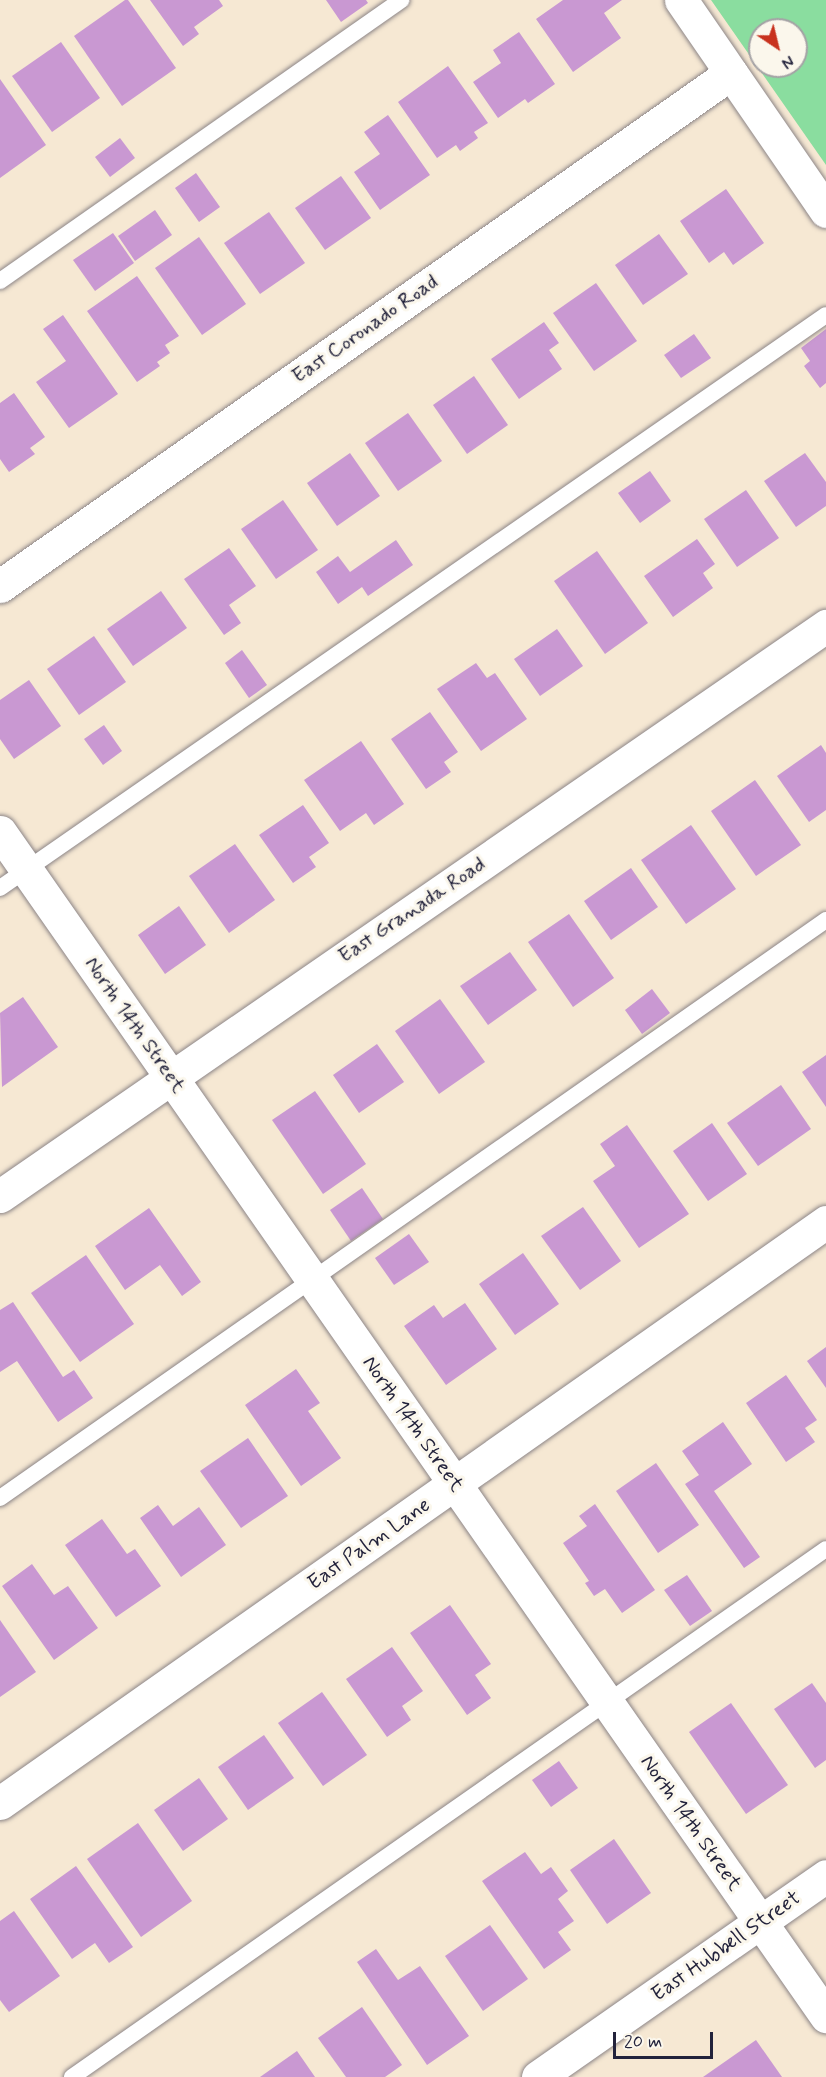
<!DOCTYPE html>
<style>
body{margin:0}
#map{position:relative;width:826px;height:2077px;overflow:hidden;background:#f6e8d3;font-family:Mynerve,sans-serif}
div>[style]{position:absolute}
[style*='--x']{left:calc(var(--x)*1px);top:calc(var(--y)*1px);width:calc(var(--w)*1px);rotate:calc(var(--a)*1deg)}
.green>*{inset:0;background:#8add9f}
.building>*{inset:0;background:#c998d2}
.roads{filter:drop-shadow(0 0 2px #8c8587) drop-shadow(0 0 2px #8c8587)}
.service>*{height:16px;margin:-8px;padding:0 8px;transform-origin:8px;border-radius:8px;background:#fff}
.minor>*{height:33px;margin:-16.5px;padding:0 16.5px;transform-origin:16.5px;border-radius:16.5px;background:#fff}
span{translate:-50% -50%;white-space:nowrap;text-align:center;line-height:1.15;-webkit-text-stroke:6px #fbf7ec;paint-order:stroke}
.street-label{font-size:21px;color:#22223b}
.north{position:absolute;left:748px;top:18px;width:60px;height:60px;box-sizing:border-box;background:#fbf7ec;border:2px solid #a4a2a5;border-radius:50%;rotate:145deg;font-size:16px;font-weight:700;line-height:24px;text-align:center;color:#22223b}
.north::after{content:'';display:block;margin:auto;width:21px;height:27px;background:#c8321e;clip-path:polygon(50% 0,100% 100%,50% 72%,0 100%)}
.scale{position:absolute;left:613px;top:2032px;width:100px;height:27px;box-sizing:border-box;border:3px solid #22223b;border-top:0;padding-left:8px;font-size:18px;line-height:21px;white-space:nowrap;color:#22223b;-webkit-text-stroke:4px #fbf7ec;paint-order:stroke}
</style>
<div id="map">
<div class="green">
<i style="clip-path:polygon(evenodd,711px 0,826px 0,826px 165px,711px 0,760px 30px,796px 30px,796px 66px,760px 66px,760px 30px)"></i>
</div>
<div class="building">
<i style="clip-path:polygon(125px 0,128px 0,176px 68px,122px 106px,74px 36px)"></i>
<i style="clip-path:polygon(150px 0,219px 0,223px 6px,194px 27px,199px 34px,183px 46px)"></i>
<i style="clip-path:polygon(326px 0,366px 0,368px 3px,341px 22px)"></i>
<i style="clip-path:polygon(563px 0,622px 0,604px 13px,621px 38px,573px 72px,536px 19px)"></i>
<i style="clip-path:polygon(519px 32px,555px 84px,528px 103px,525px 99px,498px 118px,473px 82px,501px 63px,493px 50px)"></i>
<i style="clip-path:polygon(61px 42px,100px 98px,52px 132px,12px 76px)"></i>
<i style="clip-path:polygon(448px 66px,488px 123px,474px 132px,478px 138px,460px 151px,456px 145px,437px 158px,398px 102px)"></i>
<i style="clip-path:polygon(0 79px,46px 145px,0 178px)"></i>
<i style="clip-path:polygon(388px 115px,430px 175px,380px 210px,354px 172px,380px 154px,364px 132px)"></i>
<i style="clip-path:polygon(120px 138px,135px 158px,110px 177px,95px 157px)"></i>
<i style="clip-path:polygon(196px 173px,220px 207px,199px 222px,175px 188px)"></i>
<i style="clip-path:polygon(341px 176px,371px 218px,325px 250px,295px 208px)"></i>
<i style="clip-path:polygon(726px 189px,764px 243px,733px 265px,724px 252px,709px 263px,680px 221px)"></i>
<i style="clip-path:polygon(155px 210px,172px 235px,135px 261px,118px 236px)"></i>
<i style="clip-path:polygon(269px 212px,305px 263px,260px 294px,224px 243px)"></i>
<i style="clip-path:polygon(113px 233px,134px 263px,95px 291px,73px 260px)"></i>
<i style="clip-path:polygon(659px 234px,688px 274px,643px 305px,615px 265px)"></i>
<i style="clip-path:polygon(199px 237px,246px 304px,202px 335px,155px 268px)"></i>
<i style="clip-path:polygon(137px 276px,179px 336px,165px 345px,170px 353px,157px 362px,160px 366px,137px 382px,87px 311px)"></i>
<i style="clip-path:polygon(596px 283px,637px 341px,594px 371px,553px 313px)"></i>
<i style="clip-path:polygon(63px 315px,118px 394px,69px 428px,36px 382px,66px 361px,43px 329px)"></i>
<i style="clip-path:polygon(544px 322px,559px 343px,549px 350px,562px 369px,519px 399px,491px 359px)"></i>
<i style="clip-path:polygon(826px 329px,826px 383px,820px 388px,804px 366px,810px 361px,801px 348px)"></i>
<i style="clip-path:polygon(694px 334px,711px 358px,681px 378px,664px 355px)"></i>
<i style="clip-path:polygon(474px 376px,508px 425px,467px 454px,433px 405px)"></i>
<i style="clip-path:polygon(14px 393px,45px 437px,30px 448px,35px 454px,9px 472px,0 459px,0 403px)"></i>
<i style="clip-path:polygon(408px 413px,442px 461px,398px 491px,365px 443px)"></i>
<i style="clip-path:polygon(350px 453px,380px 496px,337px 526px,307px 483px)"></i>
<i style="clip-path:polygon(805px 453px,826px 482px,826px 506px,796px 527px,764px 481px)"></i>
<i style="clip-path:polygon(650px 471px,671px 501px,640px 523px,618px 493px)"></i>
<i style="clip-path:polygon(746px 490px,779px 538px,737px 567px,704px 519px)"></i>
<i style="clip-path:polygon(283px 500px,318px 550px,276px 579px,241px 529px)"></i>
<i style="clip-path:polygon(697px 539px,715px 564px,703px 573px,713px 588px,673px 617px,644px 576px)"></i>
<i style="clip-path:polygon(396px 540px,413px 565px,368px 596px,362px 587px,338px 604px,316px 572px,338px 556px,350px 572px)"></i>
<i style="clip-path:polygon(229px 548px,256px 586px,229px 605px,241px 623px,224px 635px,184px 579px)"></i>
<i style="clip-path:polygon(597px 551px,648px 623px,605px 654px,554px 581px)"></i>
<i style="clip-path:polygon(161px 591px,187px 628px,133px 666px,107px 629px)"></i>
<i style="clip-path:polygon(557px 629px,583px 666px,540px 696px,514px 659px)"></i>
<i style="clip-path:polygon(94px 636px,126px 682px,79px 715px,47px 669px)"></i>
<i style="clip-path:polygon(242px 650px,267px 685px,249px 698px,225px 663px)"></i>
<i style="clip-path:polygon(476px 663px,487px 678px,495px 673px,527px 719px,481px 751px,437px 689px)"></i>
<i style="clip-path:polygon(29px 680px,61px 726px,14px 759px,0 739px,0 700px)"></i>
<i style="clip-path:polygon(430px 712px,458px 752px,444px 762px,451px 772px,426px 789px,391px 739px)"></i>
<i style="clip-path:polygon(104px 725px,122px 751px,103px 765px,84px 739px)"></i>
<i style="clip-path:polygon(361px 741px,404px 804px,374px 825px,366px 813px,340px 831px,304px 780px)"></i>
<i style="clip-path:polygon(821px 745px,826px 753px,826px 810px,809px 822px,777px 776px)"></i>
<i style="clip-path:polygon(755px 780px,801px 845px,756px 876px,711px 811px)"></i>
<i style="clip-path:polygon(303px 805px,329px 843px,309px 857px,316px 867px,293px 883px,259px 835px)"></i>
<i style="clip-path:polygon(691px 825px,736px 889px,686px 924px,641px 860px)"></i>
<i style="clip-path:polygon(235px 844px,275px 900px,229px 933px,189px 876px)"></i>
<i style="clip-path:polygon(631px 868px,658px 907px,611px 940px,584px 901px)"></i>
<i style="clip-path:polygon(179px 906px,206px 945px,165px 974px,138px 935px)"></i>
<i style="clip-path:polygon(569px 914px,614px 978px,573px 1007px,528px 942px)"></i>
<i style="clip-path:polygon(510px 952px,537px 990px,488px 1025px,460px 986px)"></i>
<i style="clip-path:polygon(652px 989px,670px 1013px,642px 1034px,625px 1010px)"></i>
<i style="clip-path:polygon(23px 997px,58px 1047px,2px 1087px,0 1013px)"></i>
<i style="clip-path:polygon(440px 999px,485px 1062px,439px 1094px,395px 1031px)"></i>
<i style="clip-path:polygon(377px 1044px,404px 1082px,359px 1113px,333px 1075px)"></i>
<i style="clip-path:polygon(826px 1055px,826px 1107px,802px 1072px)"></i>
<i style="clip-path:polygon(781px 1085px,811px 1129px,758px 1166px,727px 1123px)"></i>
<i style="clip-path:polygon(315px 1091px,366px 1164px,323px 1194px,272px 1120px)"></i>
<i style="clip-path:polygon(712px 1123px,747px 1174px,708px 1201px,673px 1151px)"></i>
<i style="clip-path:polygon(627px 1125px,689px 1214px,639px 1248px,593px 1181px,615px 1166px,600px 1144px)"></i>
<i style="clip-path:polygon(362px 1188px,383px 1219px,351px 1241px,330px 1210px)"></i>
<i style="clip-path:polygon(583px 1207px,621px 1261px,580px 1290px,541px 1236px)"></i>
<i style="clip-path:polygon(149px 1208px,201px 1282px,182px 1296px,160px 1265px,125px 1290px,95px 1246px)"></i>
<i style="clip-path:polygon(409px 1234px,429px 1262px,394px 1285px,375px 1258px)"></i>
<i style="clip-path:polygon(523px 1253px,559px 1304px,515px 1335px,479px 1284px)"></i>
<i style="clip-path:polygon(86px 1255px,134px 1324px,80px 1362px,31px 1293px)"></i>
<i style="clip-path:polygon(13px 1302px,63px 1377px,74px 1370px,93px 1398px,58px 1422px,17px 1361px,0 1372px,0 1310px)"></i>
<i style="clip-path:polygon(465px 1303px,497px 1349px,446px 1385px,404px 1326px,434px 1305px,443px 1318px)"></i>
<i style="clip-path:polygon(826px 1347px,826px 1388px,807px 1361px)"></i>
<i style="clip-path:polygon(296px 1369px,320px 1403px,308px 1411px,341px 1458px,301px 1486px,245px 1405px)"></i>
<i style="clip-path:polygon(786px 1375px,817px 1420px,805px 1428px,815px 1442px,786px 1462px,746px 1403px)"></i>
<i style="clip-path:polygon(723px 1422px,752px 1464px,714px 1491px,760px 1557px,744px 1568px,685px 1484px,699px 1475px,682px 1451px)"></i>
<i style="clip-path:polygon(248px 1438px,288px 1496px,241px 1528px,200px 1471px)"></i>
<i style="clip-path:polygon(656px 1463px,699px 1525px,658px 1553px,616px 1491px)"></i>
<i style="clip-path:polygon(595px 1504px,655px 1590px,622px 1613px,605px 1589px,594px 1596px,585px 1583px,589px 1581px,563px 1543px,587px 1526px,579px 1516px)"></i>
<i style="clip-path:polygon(158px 1505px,173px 1526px,199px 1507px,226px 1545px,181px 1577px,140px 1518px)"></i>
<i style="clip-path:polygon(102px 1519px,127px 1554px,135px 1549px,161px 1586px,116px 1617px,65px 1545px)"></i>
<i style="clip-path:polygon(32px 1564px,54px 1595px,68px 1586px,98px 1628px,54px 1660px,2px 1586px)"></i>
<i style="clip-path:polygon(687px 1575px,712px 1611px,690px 1626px,664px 1590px)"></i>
<i style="clip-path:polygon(450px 1605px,491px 1664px,475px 1675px,491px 1698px,467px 1715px,410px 1633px)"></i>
<i style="clip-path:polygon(0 1620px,36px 1672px,0 1697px)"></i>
<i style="clip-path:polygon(392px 1647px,423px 1691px,402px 1706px,411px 1720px,387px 1737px,346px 1679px)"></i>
<i style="clip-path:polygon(812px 1683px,826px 1703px,826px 1760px,815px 1768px,774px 1709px)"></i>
<i style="clip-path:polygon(322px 1692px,367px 1755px,323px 1786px,278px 1723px)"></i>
<i style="clip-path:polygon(731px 1703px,788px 1785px,746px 1814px,689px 1732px)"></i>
<i style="clip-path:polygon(264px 1735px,294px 1778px,248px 1810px,218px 1767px)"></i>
<i style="clip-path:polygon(559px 1761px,578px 1788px,551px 1807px,532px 1780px)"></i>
<i style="clip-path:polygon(199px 1778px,228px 1819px,183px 1851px,154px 1810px)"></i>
<i style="clip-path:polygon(138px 1823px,192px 1901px,141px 1937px,87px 1859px)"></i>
<i style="clip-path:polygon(614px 1839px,651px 1893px,607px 1924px,570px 1870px)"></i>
<i style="clip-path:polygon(525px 1852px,541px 1874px,551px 1867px,568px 1891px,558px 1899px,574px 1921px,558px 1932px,571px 1950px,544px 1969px,482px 1881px)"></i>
<i style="clip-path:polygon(76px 1866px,133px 1947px,109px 1963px,95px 1943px,72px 1959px,30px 1899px)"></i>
<i style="clip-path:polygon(14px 1911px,60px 1976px,9px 2012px,0 2000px,0 1921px)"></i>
<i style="clip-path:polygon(490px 1925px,528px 1979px,483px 2011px,445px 1956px)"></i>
<i style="clip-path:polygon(376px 1949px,398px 1980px,420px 1966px,469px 2036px,427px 2065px,357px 1962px)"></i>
<i style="clip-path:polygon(362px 2007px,402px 2065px,385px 2077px,346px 2077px,318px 2038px)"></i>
<i style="clip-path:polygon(756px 2040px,782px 2077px,703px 2077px)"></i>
<i style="clip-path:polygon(297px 2051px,315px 2077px,260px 2077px)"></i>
</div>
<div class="roads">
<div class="service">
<i style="--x:0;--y:281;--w:490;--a:-35"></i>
<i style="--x:0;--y:888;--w:1005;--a:-34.75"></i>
<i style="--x:0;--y:1498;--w:1008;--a:-34.98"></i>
<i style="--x:72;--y:2077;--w:920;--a:-35"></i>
</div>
<div class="minor">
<i style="--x:681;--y:0;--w:256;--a:55.5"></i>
<i style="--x:0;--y:586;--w:893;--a:-35.06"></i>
<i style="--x:0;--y:832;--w:1444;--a:55.1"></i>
<i style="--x:0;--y:1196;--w:1004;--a:-34.61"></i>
<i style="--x:0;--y:1803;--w:1010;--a:-35.12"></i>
<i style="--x:538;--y:2077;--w:351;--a:-34.9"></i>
</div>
</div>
<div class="street-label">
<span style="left:365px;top:329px;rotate:-35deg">East Coronado Road</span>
<span style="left:412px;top:910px;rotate:-34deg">East Granada Road</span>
<span style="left:135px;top:1025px;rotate:55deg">North 14th Street</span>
<span style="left:413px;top:1424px;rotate:55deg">North 14th Street</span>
<span style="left:369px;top:1544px;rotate:-35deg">East Palm Lane</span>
<span style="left:691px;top:1823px;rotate:55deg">North 14th Street</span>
<span style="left:726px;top:1946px;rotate:-35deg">East Hubbell Street</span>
</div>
<div class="north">N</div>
<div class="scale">20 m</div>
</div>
